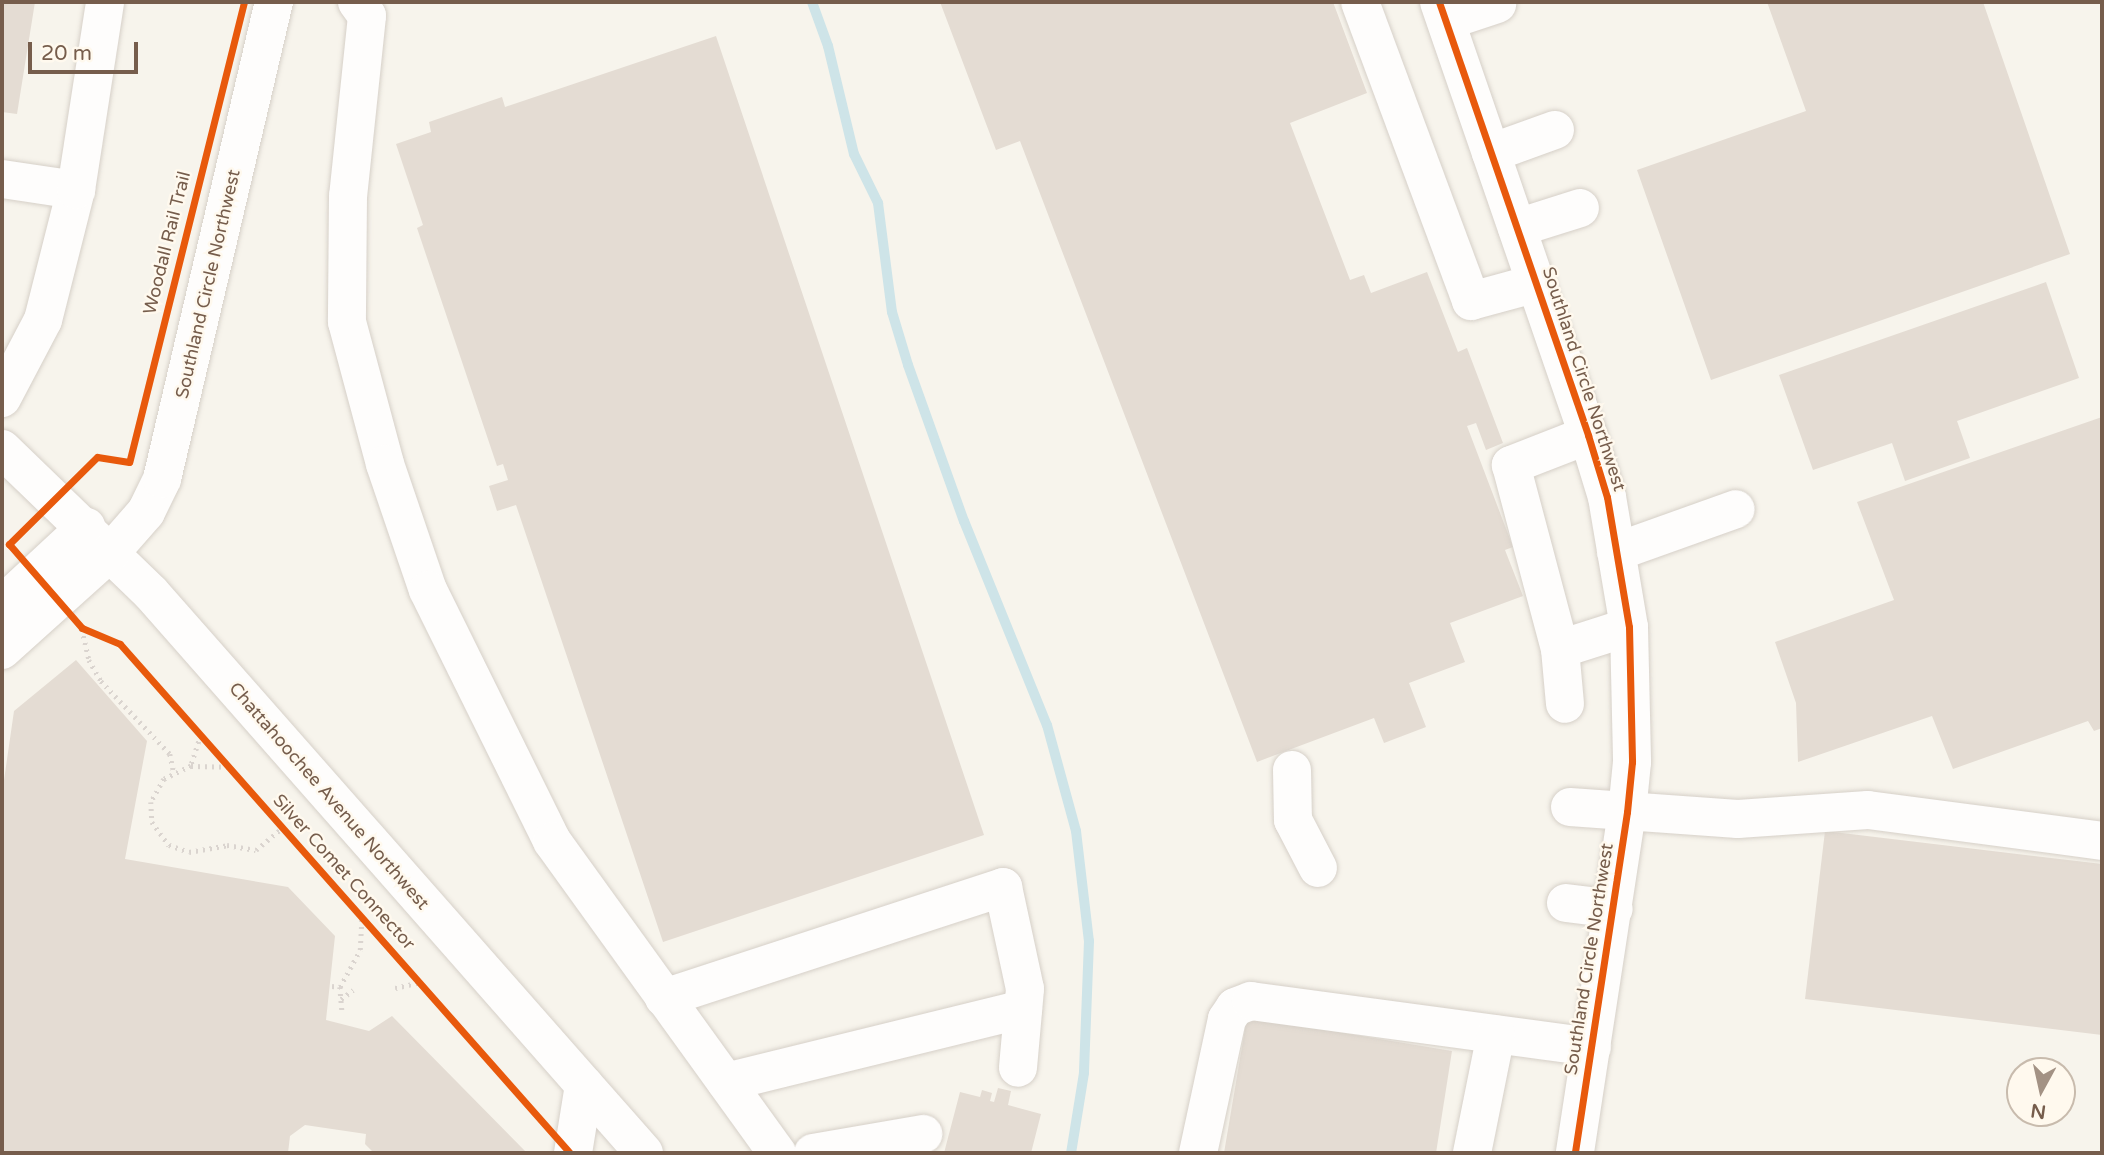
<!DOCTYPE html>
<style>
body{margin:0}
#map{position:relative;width:2104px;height:1155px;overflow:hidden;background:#f7f4ec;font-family:"Varela Round",sans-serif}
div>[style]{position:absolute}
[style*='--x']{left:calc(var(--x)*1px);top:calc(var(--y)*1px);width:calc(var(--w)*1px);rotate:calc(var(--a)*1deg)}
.stream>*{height:10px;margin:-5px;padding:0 5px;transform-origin:5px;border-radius:5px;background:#cee4e8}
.building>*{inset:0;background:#e4dcd3}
.path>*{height:4.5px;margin-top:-2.25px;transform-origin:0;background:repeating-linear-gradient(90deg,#dad4cf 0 2px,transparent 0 7px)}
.roads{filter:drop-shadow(0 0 2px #d6d0c8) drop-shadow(0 0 2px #d6d0c8)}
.minor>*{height:38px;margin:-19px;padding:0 19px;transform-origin:19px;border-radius:19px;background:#fefdfc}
.cycleway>*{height:7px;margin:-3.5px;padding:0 3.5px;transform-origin:3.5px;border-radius:3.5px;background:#e8590c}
span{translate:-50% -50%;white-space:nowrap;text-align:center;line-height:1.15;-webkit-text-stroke:5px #fff9ee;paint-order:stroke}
.street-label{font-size:18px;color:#765d4c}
.frame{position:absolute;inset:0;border:4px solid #765d4c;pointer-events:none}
.north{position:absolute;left:2006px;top:1057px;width:70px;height:70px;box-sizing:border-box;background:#fff9ee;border:2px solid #c8bbad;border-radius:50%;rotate:188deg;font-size:19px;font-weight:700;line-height:28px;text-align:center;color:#765d4c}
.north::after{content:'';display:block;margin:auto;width:24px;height:32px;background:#a39284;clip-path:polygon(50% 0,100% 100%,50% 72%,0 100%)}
.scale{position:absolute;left:28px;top:42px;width:110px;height:32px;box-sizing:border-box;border:4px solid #765d4c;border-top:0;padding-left:9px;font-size:21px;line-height:24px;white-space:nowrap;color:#765d4c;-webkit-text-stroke:5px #fff9ee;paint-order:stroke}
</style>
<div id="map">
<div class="stream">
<i style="--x:812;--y:2;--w:47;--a:70"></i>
<i style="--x:828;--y:46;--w:111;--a:76.5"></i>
<i style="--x:854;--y:154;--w:55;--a:63.9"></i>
<i style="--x:878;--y:203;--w:110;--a:82.7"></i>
<i style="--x:892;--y:312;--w:55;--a:73.2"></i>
<i style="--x:908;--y:365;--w:166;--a:70.3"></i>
<i style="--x:964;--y:521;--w:220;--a:67.9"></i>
<i style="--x:1047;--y:725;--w:110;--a:74.7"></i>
<i style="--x:1076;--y:831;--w:111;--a:83.3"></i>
<i style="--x:1089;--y:941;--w:132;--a:92.2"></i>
<i style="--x:1084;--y:1073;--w:81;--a:99.2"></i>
</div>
<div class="building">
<i style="clip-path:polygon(2px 2px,35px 2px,17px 114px,2px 112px)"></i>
<i style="clip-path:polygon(940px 2px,1333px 2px,1367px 93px,1290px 123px,1350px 280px,1364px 275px,1371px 293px,1427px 272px,1458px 352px,1467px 348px,1503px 443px,1486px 450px,1476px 423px,1467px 426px,1513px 547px,1505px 550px,1523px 596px,1450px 623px,1465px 662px,1409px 683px,1426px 727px,1384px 743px,1374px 718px,1257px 762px,1020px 141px,996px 150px)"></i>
<i style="clip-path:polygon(1767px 2px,1983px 2px,2070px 254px,1711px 380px,1637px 170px,1806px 111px)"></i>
<i style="clip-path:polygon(716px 36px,984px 835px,663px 942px,516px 505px,497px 511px,489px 486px,508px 480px,503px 464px,497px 466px,417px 228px,423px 225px,396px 144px,431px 132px,429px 122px,502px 97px,505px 107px)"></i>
<i style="clip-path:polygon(2046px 282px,2079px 378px,1957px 421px,1970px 458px,1905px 481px,1892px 443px,1813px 470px,1779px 375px)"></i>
<i style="clip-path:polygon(2102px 417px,2102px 728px,2094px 731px,2088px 721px,1953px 769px,1932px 716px,1798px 762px,1796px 703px,1775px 642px,1894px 600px,1857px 502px)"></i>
<i style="clip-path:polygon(76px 660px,147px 741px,125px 859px,288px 887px,335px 936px,326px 1020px,369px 1031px,392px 1016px,527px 1153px,374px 1153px,365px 1144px,366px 1134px,305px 1125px,290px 1136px,288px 1153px,2px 1153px,2px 794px,14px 711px)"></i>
<i style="clip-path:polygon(1825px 831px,2102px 864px,2102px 1035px,1805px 999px)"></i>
<i style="clip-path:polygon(1247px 1017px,1452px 1051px,1436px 1153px,1224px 1153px)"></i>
<i style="clip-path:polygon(998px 1088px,1011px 1091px,1008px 1105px,1041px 1114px,1031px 1153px,944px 1153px,960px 1092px,980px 1097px,982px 1090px,992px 1093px,990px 1101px,994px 1102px)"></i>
</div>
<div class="path">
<i style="--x:82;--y:629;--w:32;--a:77"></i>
<i style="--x:89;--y:660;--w:24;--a:60"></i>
<i style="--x:101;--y:681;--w:100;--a:46.6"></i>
<i style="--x:170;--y:754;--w:19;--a:78"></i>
<i style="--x:201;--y:735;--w:33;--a:108"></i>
<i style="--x:191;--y:766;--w:30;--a:154"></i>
<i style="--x:164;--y:779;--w:26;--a:119"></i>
<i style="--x:151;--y:802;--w:20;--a:87"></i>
<i style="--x:152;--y:822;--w:29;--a:54"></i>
<i style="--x:169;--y:845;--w:21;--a:19"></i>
<i style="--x:189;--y:852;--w:39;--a:-10"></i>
<i style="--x:227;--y:845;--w:29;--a:10"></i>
<i style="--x:256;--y:850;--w:35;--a:-40"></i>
<i style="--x:191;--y:766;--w:39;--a:1"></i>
<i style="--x:332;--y:986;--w:8;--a:7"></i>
<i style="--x:340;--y:987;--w:42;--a:-61.6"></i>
<i style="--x:360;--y:950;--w:34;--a:-87"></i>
<i style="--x:340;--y:987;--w:24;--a:85"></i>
<i style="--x:395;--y:988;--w:27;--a:-13"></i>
<i style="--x:341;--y:999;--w:15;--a:-37"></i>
</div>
<div class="roads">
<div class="minor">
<i style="--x:357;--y:2;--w:17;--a:54"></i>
<i style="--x:367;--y:16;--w:181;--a:96"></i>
<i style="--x:348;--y:196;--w:126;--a:90.5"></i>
<i style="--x:347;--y:322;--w:147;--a:75"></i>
<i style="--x:385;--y:464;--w:133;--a:71.2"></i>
<i style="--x:428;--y:590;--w:280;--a:63.7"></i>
<i style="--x:552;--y:841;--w:385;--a:54.2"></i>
<i style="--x:1360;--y:2;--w:319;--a:69.6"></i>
<i style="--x:1471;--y:301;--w:68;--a:-15.3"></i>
<i style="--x:1439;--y:2;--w:458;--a:71"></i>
<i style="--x:1588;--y:435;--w:65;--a:73"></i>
<i style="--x:1607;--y:497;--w:132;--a:80.4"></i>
<i style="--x:1629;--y:627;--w:135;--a:88.7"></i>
<i style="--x:1632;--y:762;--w:50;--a:95.7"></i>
<i style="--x:1627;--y:812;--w:345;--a:98.7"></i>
<i style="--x:1446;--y:21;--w:54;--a:-18.4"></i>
<i style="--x:1491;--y:153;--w:68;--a:-19.8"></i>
<i style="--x:2;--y:179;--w:75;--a:8.5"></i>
<i style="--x:1517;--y:228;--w:66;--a:-17.6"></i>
<i style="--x:2;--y:398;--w:88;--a:-62.3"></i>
<i style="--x:43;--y:320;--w:134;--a:-75.8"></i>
<i style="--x:76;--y:190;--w:190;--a:-81.2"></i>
<i style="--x:1588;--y:435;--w:83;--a:158.7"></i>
<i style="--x:1511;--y:465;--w:190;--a:75.1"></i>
<i style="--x:1560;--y:649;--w:72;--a:-17.7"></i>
<i style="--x:2;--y:449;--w:207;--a:44"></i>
<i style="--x:151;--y:593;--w:746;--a:48.64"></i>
<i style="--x:1616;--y:552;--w:127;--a:-19.7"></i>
<i style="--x:2;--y:605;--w:115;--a:-42.9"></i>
<i style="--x:1560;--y:649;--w:55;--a:84.8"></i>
<i style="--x:2;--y:650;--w:147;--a:-42"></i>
<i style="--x:111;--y:552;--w:53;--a:-48.8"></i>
<i style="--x:146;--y:512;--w:37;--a:-64"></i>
<i style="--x:162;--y:479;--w:490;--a:-76.8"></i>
<i style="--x:1292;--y:770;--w:50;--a:88.9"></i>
<i style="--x:1293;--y:820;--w:54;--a:62.5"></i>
<i style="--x:1570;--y:807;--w:168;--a:4.1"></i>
<i style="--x:1738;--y:819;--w:130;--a:-4"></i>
<i style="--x:1868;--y:810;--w:236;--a:7.5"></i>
<i style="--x:1566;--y:903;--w:48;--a:7.1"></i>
<i style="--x:664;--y:998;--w:357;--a:-18.1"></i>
<i style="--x:1003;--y:887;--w:104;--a:77.8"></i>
<i style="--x:1025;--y:989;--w:79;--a:95.1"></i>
<i style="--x:726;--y:1082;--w:306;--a:-13.8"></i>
<i style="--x:573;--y:1153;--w:69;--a:-80.8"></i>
<i style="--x:813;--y:1153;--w:112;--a:-9.8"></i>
<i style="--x:1198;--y:1153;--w:137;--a:-77.8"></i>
<i style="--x:1227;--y:1019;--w:14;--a:-56"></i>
<i style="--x:1235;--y:1007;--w:17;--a:-21"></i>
<i style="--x:1251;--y:1001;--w:344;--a:7.7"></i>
<i style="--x:1472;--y:1153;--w:121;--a:-78.6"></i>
</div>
</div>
<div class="cycleway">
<i style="--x:244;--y:2;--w:474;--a:104"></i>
<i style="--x:129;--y:462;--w:32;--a:-171"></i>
<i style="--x:97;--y:457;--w:124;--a:135.3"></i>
<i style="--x:9;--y:544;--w:111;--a:49"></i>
<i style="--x:82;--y:628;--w:41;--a:22.8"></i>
<i style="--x:120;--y:644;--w:679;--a:48.52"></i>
<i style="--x:1439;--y:2;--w:458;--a:71"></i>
<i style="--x:1588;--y:435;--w:65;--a:73"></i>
<i style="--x:1607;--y:497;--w:132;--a:80.4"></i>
<i style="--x:1629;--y:627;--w:135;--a:88.7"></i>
<i style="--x:1632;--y:762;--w:50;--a:95.7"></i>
<i style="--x:1627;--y:812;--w:345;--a:98.7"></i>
</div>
<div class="street-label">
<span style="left:167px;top:243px;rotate:-76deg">Woodall Rail Trail</span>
<span style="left:208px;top:284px;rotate:-77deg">Southland Circle Northwest</span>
<span style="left:1584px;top:379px;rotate:72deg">Southland Circle Northwest</span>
<span style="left:329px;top:796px;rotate:49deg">Chattahoochee Avenue Northwest</span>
<span style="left:344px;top:872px;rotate:48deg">Silver Comet Connector</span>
<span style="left:1589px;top:959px;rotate:-81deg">Southland Circle Northwest</span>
</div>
<div class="frame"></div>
<div class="north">N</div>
<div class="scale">20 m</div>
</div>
